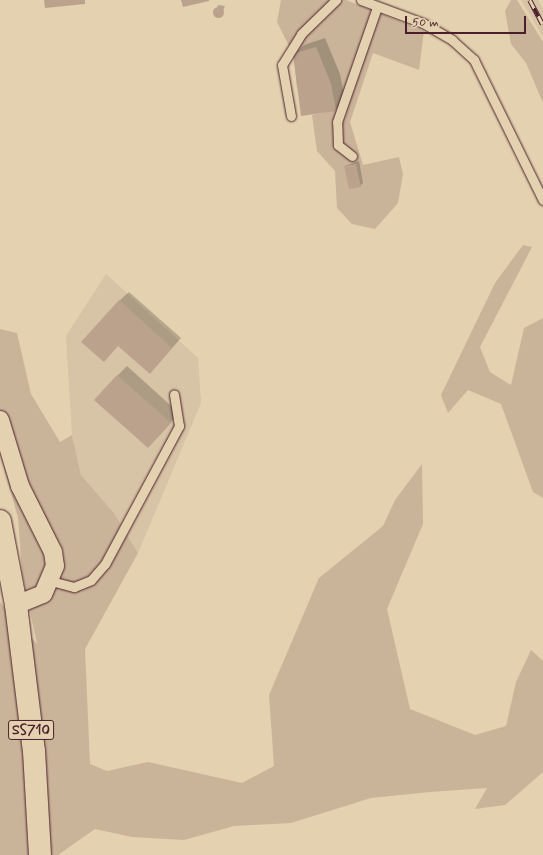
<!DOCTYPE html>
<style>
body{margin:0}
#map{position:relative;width:543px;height:855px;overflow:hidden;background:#e3d1af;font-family:Mynerve,sans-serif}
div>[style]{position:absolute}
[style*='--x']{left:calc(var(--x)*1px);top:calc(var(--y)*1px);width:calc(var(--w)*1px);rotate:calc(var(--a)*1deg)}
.built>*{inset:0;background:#d7c3a5}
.green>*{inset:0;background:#cab499}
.shadow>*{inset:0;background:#0003}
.building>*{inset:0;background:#bba28d}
.round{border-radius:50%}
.roads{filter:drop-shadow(0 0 1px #4a1f2b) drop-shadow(0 0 1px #4a1f2b)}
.service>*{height:9px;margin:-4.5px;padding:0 4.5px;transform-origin:4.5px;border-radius:4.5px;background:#e3d1af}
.minor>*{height:18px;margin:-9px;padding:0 9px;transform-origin:9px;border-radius:9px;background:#e3d1af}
.primary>*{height:22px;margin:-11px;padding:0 11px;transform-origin:11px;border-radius:11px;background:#e3d1af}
.rail>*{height:4.5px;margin-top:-2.25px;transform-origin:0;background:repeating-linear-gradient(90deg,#e3d1af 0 9px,#4a1f2b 0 18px);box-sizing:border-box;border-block:1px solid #4a1f2b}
span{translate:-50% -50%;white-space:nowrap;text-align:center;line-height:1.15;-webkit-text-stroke:3.5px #e3d1af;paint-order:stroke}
.shield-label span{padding:1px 3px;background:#e3d1af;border:1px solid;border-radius:3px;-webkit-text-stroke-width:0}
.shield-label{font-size:14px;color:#4a1f2b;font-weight:700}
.scale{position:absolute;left:405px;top:16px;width:121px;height:18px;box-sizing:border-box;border:2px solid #4a1f2b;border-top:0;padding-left:5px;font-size:12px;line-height:14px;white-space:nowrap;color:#4a1f2b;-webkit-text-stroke:3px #e3d1af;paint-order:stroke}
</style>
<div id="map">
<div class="built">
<i style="clip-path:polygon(521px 0,538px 0,543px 9px,543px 37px)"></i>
<i style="clip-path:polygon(106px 274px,198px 358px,201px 403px,138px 553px,114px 513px,81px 475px,72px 435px,66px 336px)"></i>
</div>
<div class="green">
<i style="clip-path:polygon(281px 0,346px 0,424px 31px,419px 70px,373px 53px,350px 122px,363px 165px,399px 157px,403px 174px,398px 203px,375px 229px,352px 224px,337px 208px,335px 171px,317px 151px,312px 115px,336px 110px,331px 84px,316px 47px,293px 54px,277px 22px)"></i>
<i style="clip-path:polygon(511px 0,517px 0,543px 42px,543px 103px,526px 63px,511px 44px,505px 11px)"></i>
<i style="clip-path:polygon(523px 245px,532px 247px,480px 347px,490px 372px,511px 385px,524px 328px,543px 318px,543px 498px,533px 492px,501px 404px,468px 390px,448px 413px,441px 395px,495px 283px)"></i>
<i style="clip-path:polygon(0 329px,17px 333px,31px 394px,60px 442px,72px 435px,81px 475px,114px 513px,138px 553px,85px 649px,90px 764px,107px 771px,148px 762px,242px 783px,274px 766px,269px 695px,319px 578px,383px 526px,395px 500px,422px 464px,423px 524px,387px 609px,410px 709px,475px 735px,506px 726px,516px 682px,531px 650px,543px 661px,543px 772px,505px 805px,475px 809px,487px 788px,430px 792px,371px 798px,291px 823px,234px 826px,184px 840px,132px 837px,95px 829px,58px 855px,0 855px,0 602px,37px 644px,22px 573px,18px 518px,0 453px)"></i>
</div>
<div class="shadow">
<i style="clip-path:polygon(218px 5px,225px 6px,221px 16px,215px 15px)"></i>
<i style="clip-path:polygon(325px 38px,340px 74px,345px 100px,335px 110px,297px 88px,294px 55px,304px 45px)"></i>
<i style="clip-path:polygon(359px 161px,363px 183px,360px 186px,345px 166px)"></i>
<i style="clip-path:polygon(129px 292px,181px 338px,159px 363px,119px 345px,119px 301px)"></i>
<i style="clip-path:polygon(127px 366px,179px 413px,158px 437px,117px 376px)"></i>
</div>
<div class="building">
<i style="clip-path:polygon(44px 0,85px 0,85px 4px,45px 8px)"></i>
<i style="clip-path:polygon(181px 0,209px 0,209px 1px,183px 7px)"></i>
<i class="round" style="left:212.5px;top:6.5px;width:11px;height:11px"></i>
<i style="clip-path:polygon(316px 47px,331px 84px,336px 111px,301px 116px,293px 54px)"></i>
<i style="clip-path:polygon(356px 164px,361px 187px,349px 189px,344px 166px)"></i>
<i style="clip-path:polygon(119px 300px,172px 348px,150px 374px,118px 346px,104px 362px,81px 342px)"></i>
<i style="clip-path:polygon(117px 375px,171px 423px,148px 448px,94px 400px)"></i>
</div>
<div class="roads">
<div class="service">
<i style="--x:361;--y:0;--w:66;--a:20.4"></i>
<i style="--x:423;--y:23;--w:34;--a:30"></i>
<i style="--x:452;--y:40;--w:30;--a:42"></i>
<i style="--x:474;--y:60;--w:156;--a:63.8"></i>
<i style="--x:291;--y:116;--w:52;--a:-100"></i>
<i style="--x:282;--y:65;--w:36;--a:-58"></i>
<i style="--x:301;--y:34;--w:49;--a:-44.2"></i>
<i style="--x:352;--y:156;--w:18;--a:-142"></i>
<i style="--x:338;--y:145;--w:23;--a:-92"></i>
<i style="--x:337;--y:122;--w:122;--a:-70.8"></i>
<i style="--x:51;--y:581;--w:24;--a:15"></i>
<i style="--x:74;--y:587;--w:18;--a:-22"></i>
<i style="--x:91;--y:580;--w:21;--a:-49"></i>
<i style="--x:105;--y:564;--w:157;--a:-61.8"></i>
<i style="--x:179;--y:426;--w:32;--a:-99"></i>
</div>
<div class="minor">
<i style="--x:0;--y:420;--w:69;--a:73.1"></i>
<i style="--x:20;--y:486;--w:74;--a:63.4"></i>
<i style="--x:53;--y:552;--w:14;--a:82"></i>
<i style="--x:55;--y:566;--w:30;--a:113"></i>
<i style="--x:43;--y:594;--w:29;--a:158"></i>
</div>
<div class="primary">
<i style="--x:0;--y:521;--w:86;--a:79.2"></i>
<i style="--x:16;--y:605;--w:147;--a:83"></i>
<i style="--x:34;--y:751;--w:104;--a:86.7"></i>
</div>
</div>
<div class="rail">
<i style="--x:530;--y:0;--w:27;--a:62"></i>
</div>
<div class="shield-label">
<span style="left:31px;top:730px">SS710</span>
</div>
<div class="scale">50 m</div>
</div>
